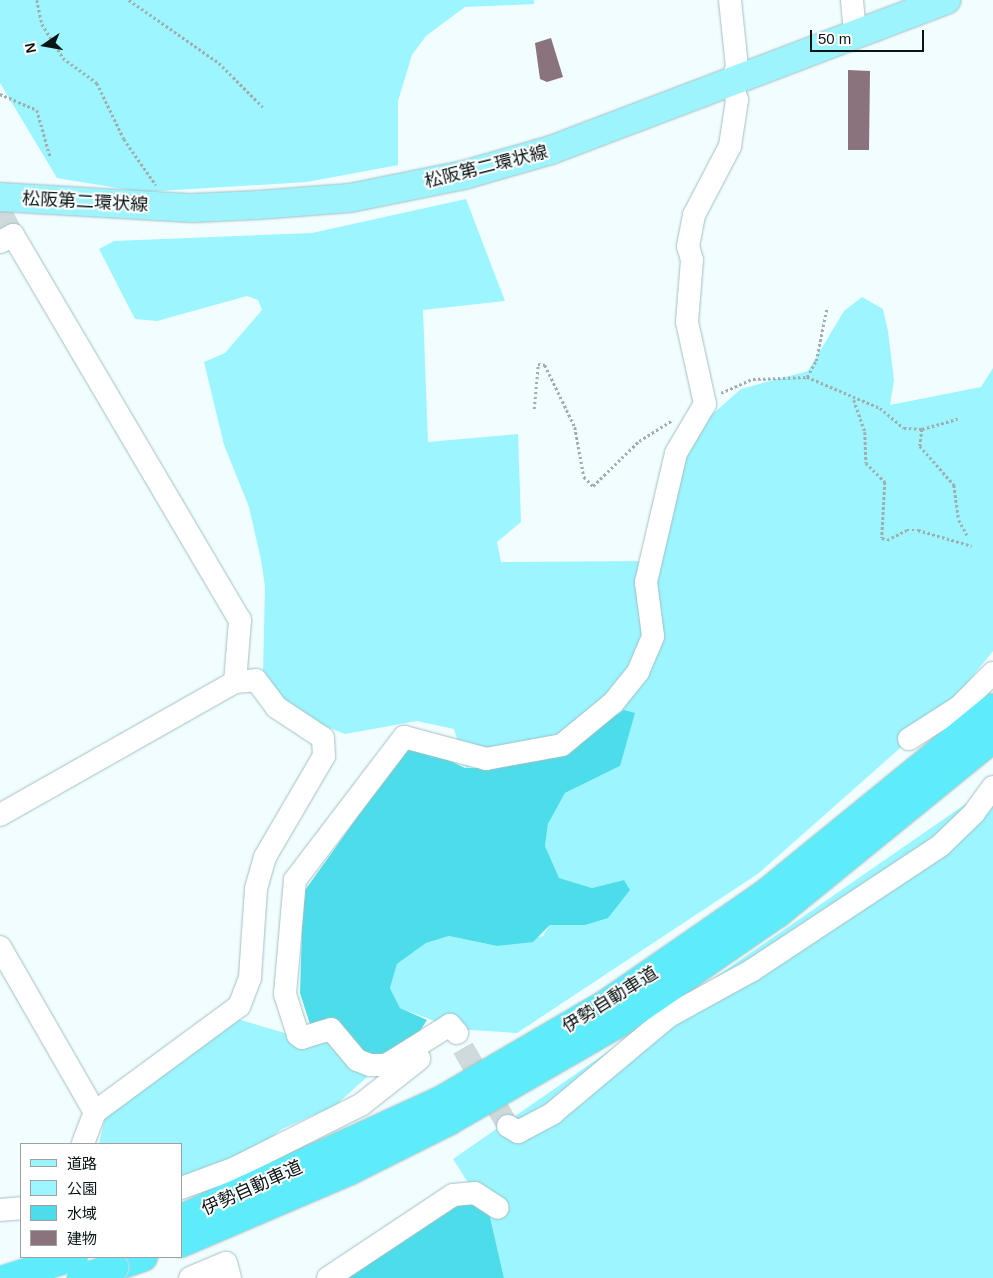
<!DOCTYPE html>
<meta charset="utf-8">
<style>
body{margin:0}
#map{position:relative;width:993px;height:1278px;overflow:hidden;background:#f1fdff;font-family:Arial,"Noto Sans JP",sans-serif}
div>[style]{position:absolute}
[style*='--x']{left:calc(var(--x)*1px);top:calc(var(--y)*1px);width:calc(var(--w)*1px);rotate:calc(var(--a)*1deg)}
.green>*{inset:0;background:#9cf5ff}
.water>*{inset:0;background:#4cdcea}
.building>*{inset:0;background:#8a737d}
.minor-tunnel>*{height:22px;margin-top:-11px;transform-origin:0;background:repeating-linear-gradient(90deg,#cedadc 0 22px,transparent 0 33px)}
.path>*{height:2.5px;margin-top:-1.25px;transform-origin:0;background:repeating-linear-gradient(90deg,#a0acae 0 2.5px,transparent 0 5px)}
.roads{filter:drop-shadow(0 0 1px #a2bfc2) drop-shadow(0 0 1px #a2bfc2)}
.minor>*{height:22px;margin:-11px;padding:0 11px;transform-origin:11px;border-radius:11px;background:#fff}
.major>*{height:28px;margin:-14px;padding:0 14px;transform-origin:14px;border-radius:14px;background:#9ef4fd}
.highway>*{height:28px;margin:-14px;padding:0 14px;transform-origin:14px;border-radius:14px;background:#5eecfb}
.bridges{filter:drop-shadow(0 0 1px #d8d9da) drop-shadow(0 0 1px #d8d9da)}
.highway-bridge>*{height:28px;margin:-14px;padding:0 14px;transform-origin:14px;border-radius:14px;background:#5eecfb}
span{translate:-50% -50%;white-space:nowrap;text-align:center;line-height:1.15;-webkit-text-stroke:4px #fff;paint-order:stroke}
.street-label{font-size:18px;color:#091415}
.legend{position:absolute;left:20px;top:1143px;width:162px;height:115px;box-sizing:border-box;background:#fff;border:1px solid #9da1a1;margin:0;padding:6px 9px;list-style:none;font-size:15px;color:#091415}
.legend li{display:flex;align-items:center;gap:10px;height:25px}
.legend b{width:25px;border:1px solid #9da1a1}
.north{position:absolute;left:20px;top:20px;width:50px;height:50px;-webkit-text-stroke:4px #fff;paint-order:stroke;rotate:258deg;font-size:14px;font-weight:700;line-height:20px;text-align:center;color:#091415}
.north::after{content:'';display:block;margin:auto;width:18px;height:22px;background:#091415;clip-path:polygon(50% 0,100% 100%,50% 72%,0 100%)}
.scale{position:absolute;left:810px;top:30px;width:114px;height:22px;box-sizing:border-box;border:2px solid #091415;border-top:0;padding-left:6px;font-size:15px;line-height:18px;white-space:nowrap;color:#091415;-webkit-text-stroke:4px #fff;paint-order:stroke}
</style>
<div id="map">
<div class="green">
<i style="clip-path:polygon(0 0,534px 0,534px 4px,465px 7px,426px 36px,412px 55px,398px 101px,398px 165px,307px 182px,142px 192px,57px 178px,0 83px)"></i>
<i style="clip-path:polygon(466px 199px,505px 301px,423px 310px,428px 442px,518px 434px,521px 522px,497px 542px,501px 562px,646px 561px,690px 434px,741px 389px,808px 371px,844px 311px,862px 297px,883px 309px,888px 331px,894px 380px,890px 405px,981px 387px,993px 368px,993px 651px,951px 703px,759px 873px,517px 1033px,456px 1029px,400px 1008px,390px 988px,397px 964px,426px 943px,449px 936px,497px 946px,543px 936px,550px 925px,585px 925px,624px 880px,592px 888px,558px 878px,545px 846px,548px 824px,565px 793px,620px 766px,578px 740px,466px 768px,454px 729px,417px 721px,345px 734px,310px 720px,272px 694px,263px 674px,265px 586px,261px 560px,249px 507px,224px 445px,204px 362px,225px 353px,262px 310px,258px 300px,247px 296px,157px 321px,135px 319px,99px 249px,114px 241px,312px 233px)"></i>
<i style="clip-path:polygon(993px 785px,993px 1278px,504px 1278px,490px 1217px,453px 1159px)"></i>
<i style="clip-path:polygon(234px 1018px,288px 1034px,322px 1030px,379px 1066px,336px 1105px,282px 1129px,226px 1172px,181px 1189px,181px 1144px,99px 1144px,107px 1108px)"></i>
</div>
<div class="water">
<i style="clip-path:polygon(624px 710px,635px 713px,620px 766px,565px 793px,548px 824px,545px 846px,559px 878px,592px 888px,624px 880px,630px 890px,608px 918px,585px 925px,550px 925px,533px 942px,497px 946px,449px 936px,426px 943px,397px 964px,390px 988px,400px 1008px,427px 1020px,414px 1040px,381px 1054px,366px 1054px,310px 1024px,300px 993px,303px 893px,411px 742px,465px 768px,476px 768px,578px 740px)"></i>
<i style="clip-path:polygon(477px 1193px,490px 1217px,504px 1278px,347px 1278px)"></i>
</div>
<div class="building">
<i style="clip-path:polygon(551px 38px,563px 77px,547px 82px,540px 79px,535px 43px)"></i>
<i style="clip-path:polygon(848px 70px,870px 71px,869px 150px,848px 150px)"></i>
</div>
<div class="minor-tunnel">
<i style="--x:0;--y:210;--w:28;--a:63"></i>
<i style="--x:463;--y:1048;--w:90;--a:60"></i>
</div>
<div class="path">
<i style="--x:37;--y:0;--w:25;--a:78"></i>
<i style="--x:42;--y:24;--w:40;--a:58"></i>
<i style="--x:63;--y:58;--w:42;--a:36.3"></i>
<i style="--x:97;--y:83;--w:62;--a:64.3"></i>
<i style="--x:124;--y:139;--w:56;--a:55.2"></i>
<i style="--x:129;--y:0;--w:110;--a:35"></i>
<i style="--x:219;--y:63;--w:62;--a:45"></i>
<i style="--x:0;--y:94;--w:40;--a:23.4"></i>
<i style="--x:37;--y:110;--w:48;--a:74.2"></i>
<i style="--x:807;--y:377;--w:18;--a:-61"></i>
<i style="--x:816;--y:361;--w:55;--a:-78.5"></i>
<i style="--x:721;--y:393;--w:35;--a:-24"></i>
<i style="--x:753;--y:379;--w:54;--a:-2.1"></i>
<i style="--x:807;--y:377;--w:79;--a:23"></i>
<i style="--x:880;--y:408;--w:31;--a:40"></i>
<i style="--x:904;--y:428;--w:18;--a:3"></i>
<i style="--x:922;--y:429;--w:17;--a:97"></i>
<i style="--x:920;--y:446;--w:52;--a:48.9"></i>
<i style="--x:954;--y:485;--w:35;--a:82"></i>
<i style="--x:959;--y:520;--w:17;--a:62"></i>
<i style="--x:854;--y:400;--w:34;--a:71"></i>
<i style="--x:865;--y:432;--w:31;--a:88"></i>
<i style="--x:866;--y:463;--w:27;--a:45"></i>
<i style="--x:885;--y:482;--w:56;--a:93.1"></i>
<i style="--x:882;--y:538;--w:5;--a:22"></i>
<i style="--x:887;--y:540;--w:22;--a:-27"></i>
<i style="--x:907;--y:530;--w:11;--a:0"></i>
<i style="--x:918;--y:530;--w:56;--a:16.5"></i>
<i style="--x:534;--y:409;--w:45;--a:-84.9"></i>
<i style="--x:538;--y:364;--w:7;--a:8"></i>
<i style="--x:545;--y:365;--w:69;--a:64.2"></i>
<i style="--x:575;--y:427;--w:51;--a:79.8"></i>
<i style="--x:584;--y:477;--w:13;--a:45"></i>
<i style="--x:593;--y:486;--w:64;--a:-44.4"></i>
<i style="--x:639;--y:441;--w:40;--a:-32"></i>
<i style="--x:922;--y:429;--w:37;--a:-16"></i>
</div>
<div class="roads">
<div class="minor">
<i style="--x:852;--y:0;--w:34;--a:85"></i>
<i style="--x:0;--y:242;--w:15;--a:-28"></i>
<i style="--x:13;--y:235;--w:447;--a:59.5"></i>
<i style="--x:240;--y:620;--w:62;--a:94.6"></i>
<i style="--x:909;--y:739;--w:59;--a:-32.6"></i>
<i style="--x:959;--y:707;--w:48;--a:-45"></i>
<i style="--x:0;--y:815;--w:270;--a:-29.5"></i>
<i style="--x:235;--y:682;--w:21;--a:-5"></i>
<i style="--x:256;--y:680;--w:34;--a:53"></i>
<i style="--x:276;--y:707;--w:56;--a:33.4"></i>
<i style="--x:323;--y:738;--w:18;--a:87"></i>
<i style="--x:324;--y:756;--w:117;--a:120.3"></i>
<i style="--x:265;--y:857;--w:33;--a:106"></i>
<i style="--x:256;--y:889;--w:89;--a:93.9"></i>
<i style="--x:250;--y:978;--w:30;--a:111"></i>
<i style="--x:239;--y:1006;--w:179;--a:143.6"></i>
<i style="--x:95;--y:1112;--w:34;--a:111"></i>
<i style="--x:0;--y:947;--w:190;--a:60.1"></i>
<i style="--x:457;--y:1033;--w:11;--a:-131"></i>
<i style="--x:450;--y:1025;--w:75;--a:148"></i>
<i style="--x:386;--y:1065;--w:16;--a:180"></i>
<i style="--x:370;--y:1065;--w:14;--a:-159"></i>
<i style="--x:357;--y:1060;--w:40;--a:-130"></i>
<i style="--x:331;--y:1029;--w:30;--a:163"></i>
<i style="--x:302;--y:1038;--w:5;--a:-143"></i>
<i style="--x:298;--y:1035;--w:43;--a:-107.6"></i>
<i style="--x:285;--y:994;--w:114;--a:-85"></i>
<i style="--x:295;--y:880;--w:180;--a:-52.7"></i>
<i style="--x:404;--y:737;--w:85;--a:15"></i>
<i style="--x:486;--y:759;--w:77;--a:-10.4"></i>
<i style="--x:562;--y:745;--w:66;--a:-39.5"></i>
<i style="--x:613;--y:703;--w:40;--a:-51"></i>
<i style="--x:638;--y:672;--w:39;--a:-67"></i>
<i style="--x:653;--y:636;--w:54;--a:-97.4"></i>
<i style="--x:646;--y:582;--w:132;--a:-76.9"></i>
<i style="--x:676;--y:453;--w:57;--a:-59.4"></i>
<i style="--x:705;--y:404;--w:84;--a:-102.4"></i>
<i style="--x:687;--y:322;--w:62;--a:-85.4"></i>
<i style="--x:692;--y:260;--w:15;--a:-106"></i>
<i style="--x:688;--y:246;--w:32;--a:-79"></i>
<i style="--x:694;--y:215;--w:78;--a:-62.4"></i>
<i style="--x:730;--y:146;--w:47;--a:-81.3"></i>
<i style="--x:737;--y:100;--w:19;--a:-108"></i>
<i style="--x:731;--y:82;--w:16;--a:-68"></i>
<i style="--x:737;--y:67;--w:67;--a:-96"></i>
<i style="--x:508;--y:1126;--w:12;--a:31"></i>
<i style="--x:518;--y:1132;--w:40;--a:-28"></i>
<i style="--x:553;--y:1113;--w:151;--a:-39.9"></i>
<i style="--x:669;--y:1016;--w:94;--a:-28.8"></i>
<i style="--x:751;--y:971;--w:227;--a:-33.5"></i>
<i style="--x:940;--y:846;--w:47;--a:-44.1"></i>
<i style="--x:974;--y:813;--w:32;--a:-54"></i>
<i style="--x:181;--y:1188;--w:55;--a:-20.1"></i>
<i style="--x:233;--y:1169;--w:144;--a:-26.7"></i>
<i style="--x:362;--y:1104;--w:73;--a:-38.3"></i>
<i style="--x:0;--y:1210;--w:21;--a:-5"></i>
<i style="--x:190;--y:1278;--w:39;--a:-23"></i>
<i style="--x:226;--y:1263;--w:16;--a:75"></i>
<i style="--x:328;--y:1278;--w:150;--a:-33.6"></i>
<i style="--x:453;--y:1195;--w:22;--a:-5"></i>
<i style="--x:475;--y:1193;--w:27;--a:33"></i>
</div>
<div class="major">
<i style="--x:0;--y:197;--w:193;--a:3.3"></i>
<i style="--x:193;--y:208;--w:65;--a:-2.6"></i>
<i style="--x:258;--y:205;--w:92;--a:-4.4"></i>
<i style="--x:350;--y:198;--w:116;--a:-11.4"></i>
<i style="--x:464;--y:175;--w:91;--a:-16"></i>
<i style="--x:551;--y:150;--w:423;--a:-20.8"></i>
</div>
<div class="highway">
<i style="--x:181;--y:1219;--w:285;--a:-24.5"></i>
<i style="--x:440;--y:1101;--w:192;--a:-30.3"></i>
<i style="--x:606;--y:1004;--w:193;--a:-34.7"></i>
<i style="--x:765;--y:894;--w:294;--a:-39.2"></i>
<i style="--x:181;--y:1243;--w:185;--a:-23.2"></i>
<i style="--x:351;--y:1170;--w:110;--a:-26.6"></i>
<i style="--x:449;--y:1121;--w:194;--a:-30"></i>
<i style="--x:617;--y:1024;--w:196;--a:-34.6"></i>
<i style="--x:778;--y:913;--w:277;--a:-39.1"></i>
<i style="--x:114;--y:1267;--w:31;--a:-19"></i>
</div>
</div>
<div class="bridges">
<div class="highway-bridge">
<i style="--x:7;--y:1278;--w:70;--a:-17.4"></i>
<i style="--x:81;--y:1278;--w:35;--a:-18"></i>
</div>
</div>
<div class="street-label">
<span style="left:486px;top:167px;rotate:-14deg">松阪第二環状線</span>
<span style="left:85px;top:202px;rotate:3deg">松阪第二環状線</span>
<span style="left:610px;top:1000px;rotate:-32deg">伊勢自動車道</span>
<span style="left:252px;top:1188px;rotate:-24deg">伊勢自動車道</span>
</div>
<ul class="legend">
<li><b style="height:6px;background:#9ef4fd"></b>道路</li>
<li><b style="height:14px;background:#9cf5ff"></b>公園</li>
<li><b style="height:14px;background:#4cdcea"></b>水域</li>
<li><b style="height:14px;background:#8a737d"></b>建物</li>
</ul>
<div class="north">N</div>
<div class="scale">50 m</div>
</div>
